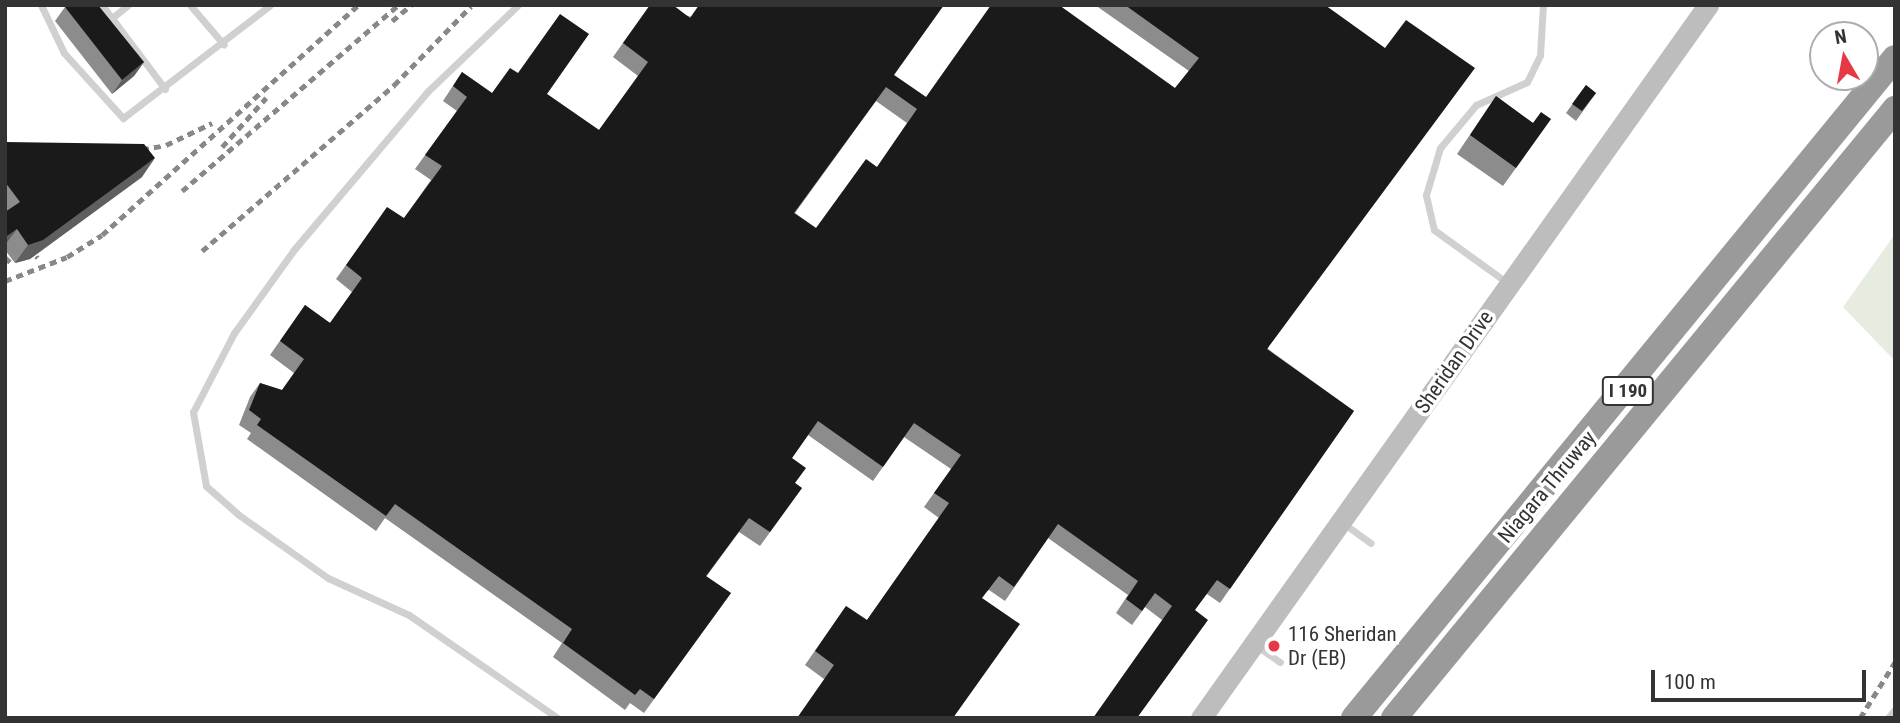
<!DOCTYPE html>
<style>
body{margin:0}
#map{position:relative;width:1900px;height:723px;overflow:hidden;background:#fff;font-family:"Roboto Condensed",sans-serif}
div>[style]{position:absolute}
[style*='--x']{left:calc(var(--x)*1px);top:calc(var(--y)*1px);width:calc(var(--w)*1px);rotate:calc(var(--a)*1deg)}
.green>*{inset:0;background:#e6ecdf}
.lane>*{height:7px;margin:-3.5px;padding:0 3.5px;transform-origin:3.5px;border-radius:3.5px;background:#d0d0d0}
.secondary>*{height:21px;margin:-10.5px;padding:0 10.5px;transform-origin:10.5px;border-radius:10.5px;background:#bdbdbd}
.highway>*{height:26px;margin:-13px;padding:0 13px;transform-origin:13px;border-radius:13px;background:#9a9a9a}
.rail>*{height:4.5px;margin-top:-2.25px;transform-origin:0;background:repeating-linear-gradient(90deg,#888 0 7px,transparent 0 12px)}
.wall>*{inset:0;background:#8c8c8c}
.shaded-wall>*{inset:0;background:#5f5f5f}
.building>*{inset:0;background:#1a1a1a}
.dots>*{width:19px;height:19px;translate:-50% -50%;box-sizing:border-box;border:4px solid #fff;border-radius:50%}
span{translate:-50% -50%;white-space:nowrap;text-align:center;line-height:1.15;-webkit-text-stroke:7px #fff;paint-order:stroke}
.shield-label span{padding:2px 5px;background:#fff;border:2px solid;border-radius:5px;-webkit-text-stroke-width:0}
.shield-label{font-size:19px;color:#333;font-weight:700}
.street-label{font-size:21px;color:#333}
.poi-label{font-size:21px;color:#333}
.left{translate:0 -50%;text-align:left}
.frame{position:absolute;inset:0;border:7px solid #333;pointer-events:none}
.north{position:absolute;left:1809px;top:21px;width:70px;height:70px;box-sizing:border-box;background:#fff;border:2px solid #adadad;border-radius:50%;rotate:350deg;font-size:19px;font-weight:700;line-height:28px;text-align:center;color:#333}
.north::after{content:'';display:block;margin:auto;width:24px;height:32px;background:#e63946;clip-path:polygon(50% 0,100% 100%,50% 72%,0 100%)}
.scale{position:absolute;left:1651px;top:670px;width:215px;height:32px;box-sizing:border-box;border:4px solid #333;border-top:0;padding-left:9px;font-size:21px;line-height:24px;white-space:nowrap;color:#333;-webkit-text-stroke:5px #fff;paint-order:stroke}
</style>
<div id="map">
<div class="green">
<i style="clip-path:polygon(1895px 234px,1895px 361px,1843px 307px)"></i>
</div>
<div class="lane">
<i style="--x:41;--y:5;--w:53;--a:64.4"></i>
<i style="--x:64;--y:53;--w:88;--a:47.8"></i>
<i style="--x:123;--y:118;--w:185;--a:-37.5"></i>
<i style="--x:102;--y:5;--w:105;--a:53.1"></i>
<i style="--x:190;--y:5;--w:52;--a:49.6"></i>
<i style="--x:518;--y:5;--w:124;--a:136.3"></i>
<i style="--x:428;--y:91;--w:209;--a:130.2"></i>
<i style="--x:293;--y:251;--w:101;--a:125.7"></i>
<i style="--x:234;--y:333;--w:89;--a:117.4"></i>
<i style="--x:193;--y:412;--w:75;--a:80"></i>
<i style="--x:206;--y:486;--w:44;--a:41.3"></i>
<i style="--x:239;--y:515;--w:109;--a:35.3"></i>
<i style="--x:328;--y:578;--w:89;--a:24.6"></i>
<i style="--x:409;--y:615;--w:181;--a:34.7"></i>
<i style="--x:112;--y:18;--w:21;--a:-39"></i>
<i style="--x:1509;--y:284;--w:92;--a:-144.2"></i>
<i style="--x:1434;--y:230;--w:36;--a:-103"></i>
<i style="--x:1426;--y:195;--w:49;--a:-73.4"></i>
<i style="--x:1440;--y:148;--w:56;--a:-50.1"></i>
<i style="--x:1476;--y:105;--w:56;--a:-24.3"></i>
<i style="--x:1527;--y:82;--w:30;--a:-64"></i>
<i style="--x:1540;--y:55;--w:50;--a:-86.6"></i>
<i style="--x:1343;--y:523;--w:34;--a:36"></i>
<i style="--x:1257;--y:646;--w:28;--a:35"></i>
<i style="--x:1888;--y:718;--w:11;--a:-52"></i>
</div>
<div class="secondary">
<i style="--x:1201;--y:718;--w:875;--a:-54.58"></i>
</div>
<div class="highway">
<i style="--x:1354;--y:718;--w:853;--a:-50.66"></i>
<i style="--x:1394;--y:718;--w:789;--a:-50.56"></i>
</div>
<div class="rail">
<i style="--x:392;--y:21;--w:25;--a:-40"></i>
<i style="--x:222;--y:147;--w:66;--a:-48.1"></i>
<i style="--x:130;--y:151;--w:36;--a:-9"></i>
<i style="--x:166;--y:145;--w:51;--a:-25.6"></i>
<i style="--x:182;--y:191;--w:285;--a:-40.7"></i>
<i style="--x:5;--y:220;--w:50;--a:49"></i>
<i style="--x:202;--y:251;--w:254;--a:-40.8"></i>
<i style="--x:394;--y:85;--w:110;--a:-45.7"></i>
<i style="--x:5;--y:257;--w:8;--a:45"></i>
<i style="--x:5;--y:281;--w:66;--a:-21.2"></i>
<i style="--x:67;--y:257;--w:41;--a:-32.2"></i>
<i style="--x:102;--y:235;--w:344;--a:-41.9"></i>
<i style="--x:1860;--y:718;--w:66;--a:-58"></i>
</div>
<div class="wall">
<i style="clip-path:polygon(evenodd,650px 5px,894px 75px,926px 97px,1175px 88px,1189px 71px,1095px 5px,1325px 5px,1268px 349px,1354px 411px,1220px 603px,1207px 594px,1162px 620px,1145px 607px,1132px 625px,1116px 613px,1128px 595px,1048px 538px,1005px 601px,989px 590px,824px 679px,805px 665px,846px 606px,867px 620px,939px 518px,924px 507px,951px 469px,904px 437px,873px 481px,808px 435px,792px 458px,795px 483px,802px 488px,760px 546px,739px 532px,706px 577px,731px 593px,644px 713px,630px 703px,625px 710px,553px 657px,562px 643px,385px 518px,376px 531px,247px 439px,251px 433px,239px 425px,250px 397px,260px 383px,282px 390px,294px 373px,270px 355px,305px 305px,330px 323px,352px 292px,336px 279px,346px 265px,404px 218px,431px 180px,415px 169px,457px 111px,443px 101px,462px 72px,492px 93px,547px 94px,599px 130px,638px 76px,613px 57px,650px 5px,876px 101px,907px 123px,877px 167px,816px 228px,795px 213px,876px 101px)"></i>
<i style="clip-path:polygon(65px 7px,144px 62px,134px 76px,112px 94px,55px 21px)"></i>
<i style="clip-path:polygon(1586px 85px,1596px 93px,1576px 121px,1566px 113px)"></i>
<i style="clip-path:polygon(1496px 96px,1533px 123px,1551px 119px,1503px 186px,1457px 154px)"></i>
<i style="clip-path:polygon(5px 142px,142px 177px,30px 259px,15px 263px,5px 250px)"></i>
</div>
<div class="shaded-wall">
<i style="clip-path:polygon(144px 62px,134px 76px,112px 94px,122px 80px)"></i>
<i style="clip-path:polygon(155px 158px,142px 177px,30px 259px,15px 263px,28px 245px)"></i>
<i style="clip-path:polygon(17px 229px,5px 245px,5px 238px,7px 236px)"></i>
</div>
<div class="building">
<i style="clip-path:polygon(67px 5px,98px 5px,144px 62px,122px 80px,65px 7px)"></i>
<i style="clip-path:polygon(evenodd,650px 5px,673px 5px,690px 18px,699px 5px,944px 5px,894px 75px,926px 97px,991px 5px,1059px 5px,1175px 88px,1199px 58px,1125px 5px,1325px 5px,1385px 48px,1406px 20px,1475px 68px,1267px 349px,1354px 411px,1230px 589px,1217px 580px,1195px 610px,1208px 620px,1137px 718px,1093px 718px,1172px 606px,1155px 593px,1142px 611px,1126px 599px,1138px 581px,1058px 524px,1014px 587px,999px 576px,982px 598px,1020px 624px,953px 718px,797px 718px,834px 665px,815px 651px,846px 606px,867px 620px,949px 503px,934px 493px,961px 455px,914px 423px,883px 467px,818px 421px,792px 458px,806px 468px,795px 483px,802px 488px,770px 532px,749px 518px,706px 576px,731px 593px,654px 699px,640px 689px,635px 695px,563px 643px,572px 629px,395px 504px,386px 516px,257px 425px,261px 419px,249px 410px,260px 383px,282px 390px,304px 359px,280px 341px,305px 305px,330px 323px,362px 278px,346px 265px,387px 207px,404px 218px,442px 166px,425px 155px,467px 97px,453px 86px,462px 72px,492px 93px,510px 68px,518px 73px,560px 14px,589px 34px,547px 94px,599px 130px,648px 62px,623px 43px,650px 5px,886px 87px,917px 109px,877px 167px,866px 159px,816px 228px,794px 213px,886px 87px)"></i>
<i style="clip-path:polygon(1586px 85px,1596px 93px,1582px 111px,1572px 104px)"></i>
<i style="clip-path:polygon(1496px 96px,1533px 123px,1541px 112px,1551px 119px,1516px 168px,1470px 135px)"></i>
<i style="clip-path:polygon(5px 142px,144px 144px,155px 158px,43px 240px,28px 245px,17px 229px,7px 236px,5px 234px,5px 212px,20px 202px,5px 182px)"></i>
</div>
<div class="dots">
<i style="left:1274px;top:646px;background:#e63946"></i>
</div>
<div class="shield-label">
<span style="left:1628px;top:391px">I 190</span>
</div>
<div class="street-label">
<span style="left:1454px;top:362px;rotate:-55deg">Sheridan Drive</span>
<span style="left:1547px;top:487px;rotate:-50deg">Niagara Thruway</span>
</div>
<div class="poi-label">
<span class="left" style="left:1288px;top:646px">116 Sheridan<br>Dr (EB)</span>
</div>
<div class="frame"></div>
<div class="north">N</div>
<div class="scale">100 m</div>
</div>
